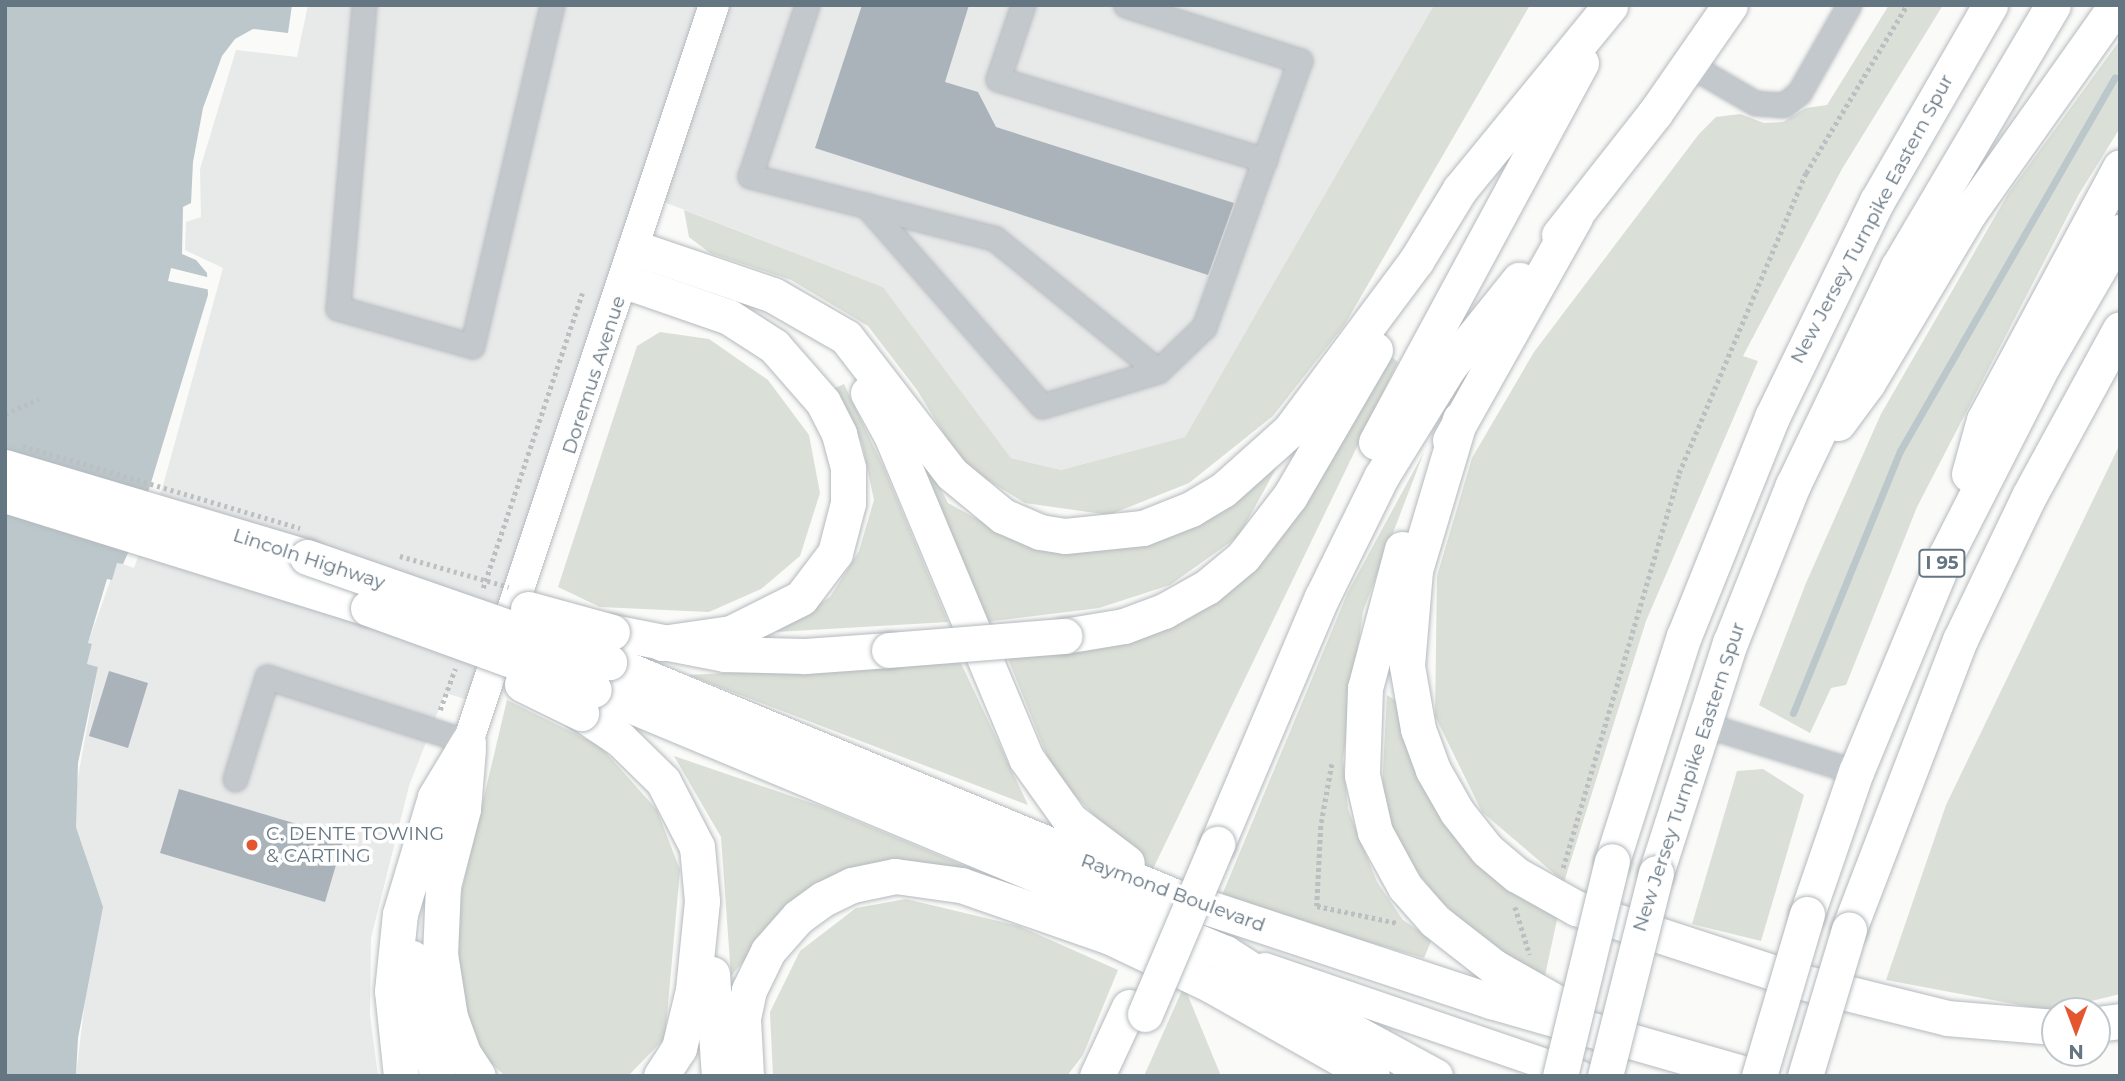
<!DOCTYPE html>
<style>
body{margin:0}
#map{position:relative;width:2125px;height:1081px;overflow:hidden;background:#fafaf8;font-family:Montserrat,sans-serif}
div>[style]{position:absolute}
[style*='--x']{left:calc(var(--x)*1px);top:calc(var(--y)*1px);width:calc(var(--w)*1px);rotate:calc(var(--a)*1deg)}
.built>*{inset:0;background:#e8e9e9}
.green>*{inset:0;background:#dadfd7}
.water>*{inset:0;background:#bbc7cb}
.pier>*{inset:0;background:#fafaf8}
.stream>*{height:7px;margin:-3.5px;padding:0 3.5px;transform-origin:3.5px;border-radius:3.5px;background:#bbc7cb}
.building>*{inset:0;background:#aab3b9}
.path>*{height:4.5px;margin-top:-2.25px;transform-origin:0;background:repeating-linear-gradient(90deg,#bbbfc2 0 3.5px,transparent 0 7px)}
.roads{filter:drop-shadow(0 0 2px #b5babe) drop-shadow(0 0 2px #b5babe)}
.minor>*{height:23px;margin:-11.5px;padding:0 11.5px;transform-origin:11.5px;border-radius:11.5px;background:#c3c8cc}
.major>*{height:30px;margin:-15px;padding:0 15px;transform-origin:15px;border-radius:15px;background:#fff}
.highway>*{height:35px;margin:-17.5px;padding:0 17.5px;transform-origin:17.5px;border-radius:17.5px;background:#fff}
.path-bridge>*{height:4.5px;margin-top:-2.25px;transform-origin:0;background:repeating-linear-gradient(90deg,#bbbfc2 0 3.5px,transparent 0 7px)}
.bridges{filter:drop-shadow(0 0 2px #b4b9bd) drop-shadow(0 0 2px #b4b9bd)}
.highway-bridge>*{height:35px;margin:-17.5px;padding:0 17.5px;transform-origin:17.5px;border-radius:17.5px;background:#fff}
.dots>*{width:19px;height:19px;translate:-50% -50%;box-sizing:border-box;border:4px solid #fff;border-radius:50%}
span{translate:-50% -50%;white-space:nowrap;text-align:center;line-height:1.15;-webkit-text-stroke:7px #fff;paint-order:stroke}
.shield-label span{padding:2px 5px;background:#fff;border:2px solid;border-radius:5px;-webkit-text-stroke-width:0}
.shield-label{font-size:18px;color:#657683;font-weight:700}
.street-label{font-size:19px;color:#657683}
.poi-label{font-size:19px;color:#657683}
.left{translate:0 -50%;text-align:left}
.frame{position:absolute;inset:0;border:7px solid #657683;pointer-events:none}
.north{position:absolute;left:2041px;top:997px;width:70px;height:70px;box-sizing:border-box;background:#fff;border:2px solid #c1c8cd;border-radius:50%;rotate:180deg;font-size:19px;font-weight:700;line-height:28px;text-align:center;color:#657683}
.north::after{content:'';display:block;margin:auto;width:24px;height:32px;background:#e4572e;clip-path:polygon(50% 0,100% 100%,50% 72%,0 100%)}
</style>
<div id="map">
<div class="built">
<i style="clip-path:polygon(308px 5px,1434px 5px,1185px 437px,1061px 470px,1011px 458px,883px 287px,646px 195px,485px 705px,445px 693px,409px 786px,371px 938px,370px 1015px,378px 1076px,76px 1076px,85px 1000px,86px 856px,76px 827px,74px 799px,98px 667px,87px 664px,92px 645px,88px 643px,117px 562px,134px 568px,164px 482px,223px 268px,185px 250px,186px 222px,201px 217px,200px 169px,236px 50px,297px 57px)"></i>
</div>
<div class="green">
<i style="clip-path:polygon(1434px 5px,1530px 5px,1345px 324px,1273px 416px,1189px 483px,1109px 515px,1025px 503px,963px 465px,917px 390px,868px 326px,791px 280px,710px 253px,689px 237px,684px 210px,883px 287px,1011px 458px,1061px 470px,1185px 437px)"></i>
<i style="clip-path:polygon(1889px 5px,1943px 5px,1842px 169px,1743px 356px,1758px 361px,1646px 621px,1564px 882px,1482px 812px,1435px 716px,1437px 576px,1472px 458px,1534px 352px,1699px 134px,1716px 117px,1740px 114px,1764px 123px,1783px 122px,1806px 108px,1827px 105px)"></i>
<i style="clip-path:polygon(2120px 40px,2120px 128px,2079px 194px,1917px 507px,1846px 685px,1831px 688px,1810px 733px,1759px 705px,1806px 583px,1881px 414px,2008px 194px)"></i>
<i style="clip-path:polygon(660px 332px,709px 339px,768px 380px,809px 435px,820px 493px,800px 556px,761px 589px,709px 612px,600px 607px,558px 587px,637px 346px)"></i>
<i style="clip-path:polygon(1387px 353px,1398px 362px,1150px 875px,1054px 773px,1007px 656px,1162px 631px,1245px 572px)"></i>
<i style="clip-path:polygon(844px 384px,884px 468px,948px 622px,776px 632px,830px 597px,859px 551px,874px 500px,862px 443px,833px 389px)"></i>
<i style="clip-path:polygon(2120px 444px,2120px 994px,2051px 1011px,1886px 980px,1946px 805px)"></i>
<i style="clip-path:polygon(919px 447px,948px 503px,1017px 541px,1101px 551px,1183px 531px,1279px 463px,1239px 536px,1170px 585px,1099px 608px,985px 622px,912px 460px)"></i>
<i style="clip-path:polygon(1424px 452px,1363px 611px,1343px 759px,1348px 809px,1377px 882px,1403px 920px,1432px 939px,1424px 958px,1220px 900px,1348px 592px)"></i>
<i style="clip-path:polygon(960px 661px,1028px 805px,688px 675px)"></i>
<i style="clip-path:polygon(1387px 695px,1399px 703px,1425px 782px,1558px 915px,1544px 980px,1489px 947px,1437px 897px,1398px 848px,1382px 790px)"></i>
<i style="clip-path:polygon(507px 700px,600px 746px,657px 810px,680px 870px,665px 1038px,628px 1076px,505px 1076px,479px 1052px,459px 1010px,458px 906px)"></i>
<i style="clip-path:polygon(674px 756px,823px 807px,979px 872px,941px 866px,786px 911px,731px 976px,721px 837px)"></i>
<i style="clip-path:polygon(1763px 769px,1804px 795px,1761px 941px,1692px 924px,1737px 771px)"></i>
<i style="clip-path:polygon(906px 899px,1019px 926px,1118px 970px,1083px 1055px,1067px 1076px,773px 1076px,770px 1012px,800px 951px,856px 908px)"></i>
<i style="clip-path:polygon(1184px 986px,1221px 1076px,1144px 1076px)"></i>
</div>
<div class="water">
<i style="clip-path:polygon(5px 5px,292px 5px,288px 33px,253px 29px,235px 39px,222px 56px,203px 108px,193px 162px,191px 203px,183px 207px,182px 254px,196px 260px,207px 273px,208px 295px,133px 542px,123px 564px,117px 563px,112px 580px,107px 579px,88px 643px,92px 644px,87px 664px,98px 667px,78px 763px,76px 827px,103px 907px,78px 1038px,76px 1076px,5px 1076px)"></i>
</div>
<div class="pier">
<i style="clip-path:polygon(171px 268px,211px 278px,211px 290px,168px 281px)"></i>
</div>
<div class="stream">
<i style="--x:1793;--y:713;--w:283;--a:-67.8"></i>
<i style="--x:1900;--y:451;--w:431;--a:-60.1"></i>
</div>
<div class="building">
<i style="clip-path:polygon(862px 5px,969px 5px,945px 82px,978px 92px,996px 127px,1234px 203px,1208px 275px,815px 148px)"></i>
<i style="clip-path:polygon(109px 671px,148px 683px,128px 748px,89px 736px)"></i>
<i style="clip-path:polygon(179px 789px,344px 838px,325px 902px,160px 853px)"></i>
</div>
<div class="path">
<i style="--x:5;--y:414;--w:37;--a:-24"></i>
<i style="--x:483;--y:588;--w:311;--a:-71.4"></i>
<i style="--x:440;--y:710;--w:44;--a:-69.9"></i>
<i style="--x:1332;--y:764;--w:63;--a:100.1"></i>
<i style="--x:1321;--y:826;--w:80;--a:92.9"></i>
<i style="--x:1317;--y:906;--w:83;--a:11.9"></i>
<i style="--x:1563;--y:868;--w:412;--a:-73.6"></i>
<i style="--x:1679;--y:473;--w:326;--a:-67.1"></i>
<i style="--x:1806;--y:173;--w:196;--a:-59"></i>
<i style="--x:1515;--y:907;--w:50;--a:72.6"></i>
</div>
<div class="roads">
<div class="minor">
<i style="--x:364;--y:5;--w:304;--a:94.9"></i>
<i style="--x:338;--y:308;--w:139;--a:15.8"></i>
<i style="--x:472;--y:346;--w:350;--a:-76.8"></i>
<i style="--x:807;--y:5;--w:180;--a:108.4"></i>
<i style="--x:750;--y:176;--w:252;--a:14.3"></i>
<i style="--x:994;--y:238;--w:211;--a:39"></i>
<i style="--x:1158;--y:371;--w:64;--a:-43.7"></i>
<i style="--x:1204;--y:327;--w:283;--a:-70.2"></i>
<i style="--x:1300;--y:61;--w:183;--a:-162.2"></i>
<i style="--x:1023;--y:5;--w:78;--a:108.7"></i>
<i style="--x:998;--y:79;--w:279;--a:16.9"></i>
<i style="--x:1690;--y:65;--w:75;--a:30.3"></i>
<i style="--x:1755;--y:103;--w:29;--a:4"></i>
<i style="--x:1784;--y:105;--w:19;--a:-39"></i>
<i style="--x:1799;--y:93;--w:101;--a:-60.4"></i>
<i style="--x:866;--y:205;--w:267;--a:48.8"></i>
<i style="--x:1042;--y:406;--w:121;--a:-16.8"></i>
<i style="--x:1702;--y:724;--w:161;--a:17.3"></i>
<i style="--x:235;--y:779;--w:107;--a:-72.6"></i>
<i style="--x:267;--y:677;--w:211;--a:17.9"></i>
</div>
<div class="major">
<i style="--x:468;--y:742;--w:777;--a:-71.54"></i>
<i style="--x:1265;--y:968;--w:333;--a:18.9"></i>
</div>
<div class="highway">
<i style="--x:1559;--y:235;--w:155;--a:-51.8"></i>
<i style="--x:1655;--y:113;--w:131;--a:-55.2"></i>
<i style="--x:635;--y:248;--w:146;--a:18.8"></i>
<i style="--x:773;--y:295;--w:84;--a:29.9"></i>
<i style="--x:846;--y:337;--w:173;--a:52.3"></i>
<i style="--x:952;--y:474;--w:66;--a:39.5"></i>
<i style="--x:1003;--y:516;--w:40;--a:23.4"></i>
<i style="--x:1040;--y:532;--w:25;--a:9"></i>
<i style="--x:1065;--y:536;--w:78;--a:-5.9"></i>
<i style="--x:1143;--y:528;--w:52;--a:-21.6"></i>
<i style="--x:1191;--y:509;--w:37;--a:-31"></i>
<i style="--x:1223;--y:490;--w:90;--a:-41.8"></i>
<i style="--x:1290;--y:430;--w:211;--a:-53.3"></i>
<i style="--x:1416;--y:261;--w:84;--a:-58.6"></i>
<i style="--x:1460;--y:189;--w:237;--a:-50.7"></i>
<i style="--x:625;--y:281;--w:110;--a:19.1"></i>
<i style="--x:729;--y:317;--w:54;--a:32.8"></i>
<i style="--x:774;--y:346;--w:74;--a:48.8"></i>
<i style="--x:823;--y:402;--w:36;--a:63"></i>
<i style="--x:839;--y:434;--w:35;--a:75"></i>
<i style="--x:848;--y:468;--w:35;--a:90"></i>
<i style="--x:848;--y:503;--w:52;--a:104.6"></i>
<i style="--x:835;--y:553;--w:56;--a:127.1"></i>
<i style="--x:801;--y:598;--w:78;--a:153.4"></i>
<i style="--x:731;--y:633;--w:70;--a:171.8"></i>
<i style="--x:868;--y:393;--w:48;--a:61.3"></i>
<i style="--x:891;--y:435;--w:350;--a:67.3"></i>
<i style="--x:1026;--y:758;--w:76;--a:54.6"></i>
<i style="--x:1070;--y:820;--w:71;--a:37"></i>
<i style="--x:1460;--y:419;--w:158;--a:106.6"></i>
<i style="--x:1415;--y:570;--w:96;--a:94.8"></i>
<i style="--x:1407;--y:666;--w:64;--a:80.1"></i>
<i style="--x:1418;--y:729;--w:44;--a:69.9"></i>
<i style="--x:1433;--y:770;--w:48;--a:60.3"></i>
<i style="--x:1457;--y:812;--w:48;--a:51.7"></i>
<i style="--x:1487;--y:850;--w:39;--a:40"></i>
<i style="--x:1517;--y:875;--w:68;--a:29.2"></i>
<i style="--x:1576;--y:908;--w:238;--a:18.1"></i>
<i style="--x:1802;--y:982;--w:149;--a:13.9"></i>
<i style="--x:1947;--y:1018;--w:108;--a:4.8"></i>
<i style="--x:1838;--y:423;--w:49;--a:-53.4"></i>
<i style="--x:1867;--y:384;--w:199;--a:-59.2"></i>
<i style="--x:1969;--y:213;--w:255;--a:-54.7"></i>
<i style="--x:1450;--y:440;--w:256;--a:-60.7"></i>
<i style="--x:1376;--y:442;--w:431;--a:-61.6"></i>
<i style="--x:5;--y:467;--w:315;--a:16.6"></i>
<i style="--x:1969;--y:474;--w:56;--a:-74.5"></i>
<i style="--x:1984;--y:420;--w:287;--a:-61.7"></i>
<i style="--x:5;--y:495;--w:380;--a:17.3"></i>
<i style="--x:1402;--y:549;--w:144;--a:104.9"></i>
<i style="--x:1365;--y:688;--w:87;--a:92"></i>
<i style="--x:1362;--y:775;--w:58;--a:77.2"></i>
<i style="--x:1375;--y:832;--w:63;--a:61.4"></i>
<i style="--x:1405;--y:887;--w:45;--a:48.6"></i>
<i style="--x:1435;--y:921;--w:75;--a:37.9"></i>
<i style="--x:1494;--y:967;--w:79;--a:29.5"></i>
<i style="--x:612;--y:632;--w:114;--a:11.1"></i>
<i style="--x:724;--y:654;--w:81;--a:1.4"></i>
<i style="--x:805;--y:656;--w:84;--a:-4.1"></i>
<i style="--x:1064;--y:636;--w:61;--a:-9.5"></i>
<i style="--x:1124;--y:626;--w:43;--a:-20.6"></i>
<i style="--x:1164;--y:611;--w:49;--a:-29.2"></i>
<i style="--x:1207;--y:587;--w:47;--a:-39.8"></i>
<i style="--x:1243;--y:557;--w:77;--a:-52.4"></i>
<i style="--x:1290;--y:496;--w:169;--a:-59.8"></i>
<i style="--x:609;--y:662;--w:614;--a:22.51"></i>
<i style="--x:1176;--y:897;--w:332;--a:18.3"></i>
<i style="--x:1491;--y:1001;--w:273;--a:16"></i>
<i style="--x:594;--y:690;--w:684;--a:22.63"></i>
<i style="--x:1225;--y:953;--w:112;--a:32.6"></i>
<i style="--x:1319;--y:1013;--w:132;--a:28.5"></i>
<i style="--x:581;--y:713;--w:47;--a:33.7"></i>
<i style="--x:620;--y:739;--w:60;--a:44.3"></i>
<i style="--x:663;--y:781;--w:74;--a:62.7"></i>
<i style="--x:697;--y:847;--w:54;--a:84.7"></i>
<i style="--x:702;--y:901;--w:89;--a:95.8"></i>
<i style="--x:693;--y:990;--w:60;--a:103.6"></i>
<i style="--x:679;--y:1048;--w:33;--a:123"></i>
<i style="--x:468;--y:749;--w:60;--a:94.8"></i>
<i style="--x:463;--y:809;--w:80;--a:104.6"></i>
<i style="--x:443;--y:886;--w:68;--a:92.5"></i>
<i style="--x:440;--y:954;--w:64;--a:81"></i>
<i style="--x:450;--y:1017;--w:38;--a:70"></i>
<i style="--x:463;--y:1053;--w:27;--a:57"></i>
<i style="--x:1217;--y:844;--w:268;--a:-67"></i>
<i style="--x:1322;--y:597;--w:134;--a:-63.8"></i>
<i style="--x:1381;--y:477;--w:129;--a:-58.3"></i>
<i style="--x:1449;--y:367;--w:112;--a:-51.2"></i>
<i style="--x:1612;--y:861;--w:236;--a:-72.3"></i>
<i style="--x:1684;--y:636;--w:236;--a:-68.1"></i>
<i style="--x:1772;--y:417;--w:240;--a:-64.1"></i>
<i style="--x:1877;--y:201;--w:226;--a:-60"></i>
<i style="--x:1656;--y:873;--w:242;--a:-72.2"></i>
<i style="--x:1730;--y:643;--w:170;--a:-68.3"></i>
<i style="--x:1793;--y:485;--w:242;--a:-64.3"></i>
<i style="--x:1898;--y:267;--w:304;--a:-59.4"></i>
<i style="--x:1807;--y:914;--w:150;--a:-71"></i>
<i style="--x:1856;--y:772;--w:235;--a:-67.5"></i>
<i style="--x:1946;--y:555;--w:213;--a:-63"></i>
<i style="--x:2043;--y:365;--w:154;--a:-59.9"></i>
<i style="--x:1849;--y:929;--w:310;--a:-69"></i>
<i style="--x:1960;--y:640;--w:160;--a:-64.4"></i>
<i style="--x:2029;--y:496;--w:190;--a:-61.4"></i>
<i style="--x:412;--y:958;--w:55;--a:82.7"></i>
<i style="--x:419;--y:1013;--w:66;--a:73.2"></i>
<i style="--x:712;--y:974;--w:102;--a:86.1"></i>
<i style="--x:2097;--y:1024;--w:23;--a:-7"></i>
<i style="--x:401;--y:1076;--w:85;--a:-96"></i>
<i style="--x:392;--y:991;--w:77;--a:-84.1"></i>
<i style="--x:400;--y:914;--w:122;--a:-73.3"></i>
<i style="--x:435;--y:797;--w:64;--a:-59"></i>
<i style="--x:746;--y:1076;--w:58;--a:-93"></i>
<i style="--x:743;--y:1018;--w:29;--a:-78"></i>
<i style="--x:749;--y:990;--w:43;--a:-64"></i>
<i style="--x:768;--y:951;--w:45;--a:-48.6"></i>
<i style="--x:798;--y:917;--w:31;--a:-36"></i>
<i style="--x:823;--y:899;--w:32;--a:-26"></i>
<i style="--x:852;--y:885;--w:44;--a:-11.8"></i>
<i style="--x:895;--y:876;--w:67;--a:7.8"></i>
<i style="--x:961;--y:885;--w:158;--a:19.2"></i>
<i style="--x:1110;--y:937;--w:112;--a:25.4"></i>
<i style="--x:1211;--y:985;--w:185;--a:29.5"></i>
<i style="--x:1097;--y:1076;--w:76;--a:-65.1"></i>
</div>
</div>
<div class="path-bridge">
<i style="--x:23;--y:446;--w:289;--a:16.5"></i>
<i style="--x:400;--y:556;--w:113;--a:15.9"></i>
</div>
<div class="bridges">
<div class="highway-bridge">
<i style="--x:307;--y:557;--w:320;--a:19.2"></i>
<i style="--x:368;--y:608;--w:240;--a:19.9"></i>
<i style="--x:528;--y:609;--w:87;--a:15.3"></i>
<i style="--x:889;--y:650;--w:176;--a:-4.6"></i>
<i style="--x:522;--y:684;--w:66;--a:26.2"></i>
<i style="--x:1145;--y:1014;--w:185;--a:-67"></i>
<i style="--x:1560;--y:1076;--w:221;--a:-76.4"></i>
<i style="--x:1605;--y:1076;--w:209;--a:-75.9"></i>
<i style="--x:1759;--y:1076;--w:169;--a:-73.5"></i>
<i style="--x:1805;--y:1076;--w:153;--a:-73.3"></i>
</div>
</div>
<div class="dots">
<i style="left:252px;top:845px;background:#e4572e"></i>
</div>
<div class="shield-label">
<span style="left:1942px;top:563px">I 95</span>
</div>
<div class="street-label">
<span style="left:1872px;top:219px;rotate:-62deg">New Jersey Turnpike Eastern Spur</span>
<span style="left:594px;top:375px;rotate:-72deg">Doremus Avenue</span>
<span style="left:309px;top:559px;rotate:18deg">Lincoln Highway</span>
<span style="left:1689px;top:777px;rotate:-72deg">New Jersey Turnpike Eastern Spur</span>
<span style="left:1173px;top:893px;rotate:20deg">Raymond Boulevard</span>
</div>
<div class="poi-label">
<span class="left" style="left:266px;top:845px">C. DENTE TOWING<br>&amp; CARTING</span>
</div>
<div class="frame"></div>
<div class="north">N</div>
</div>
